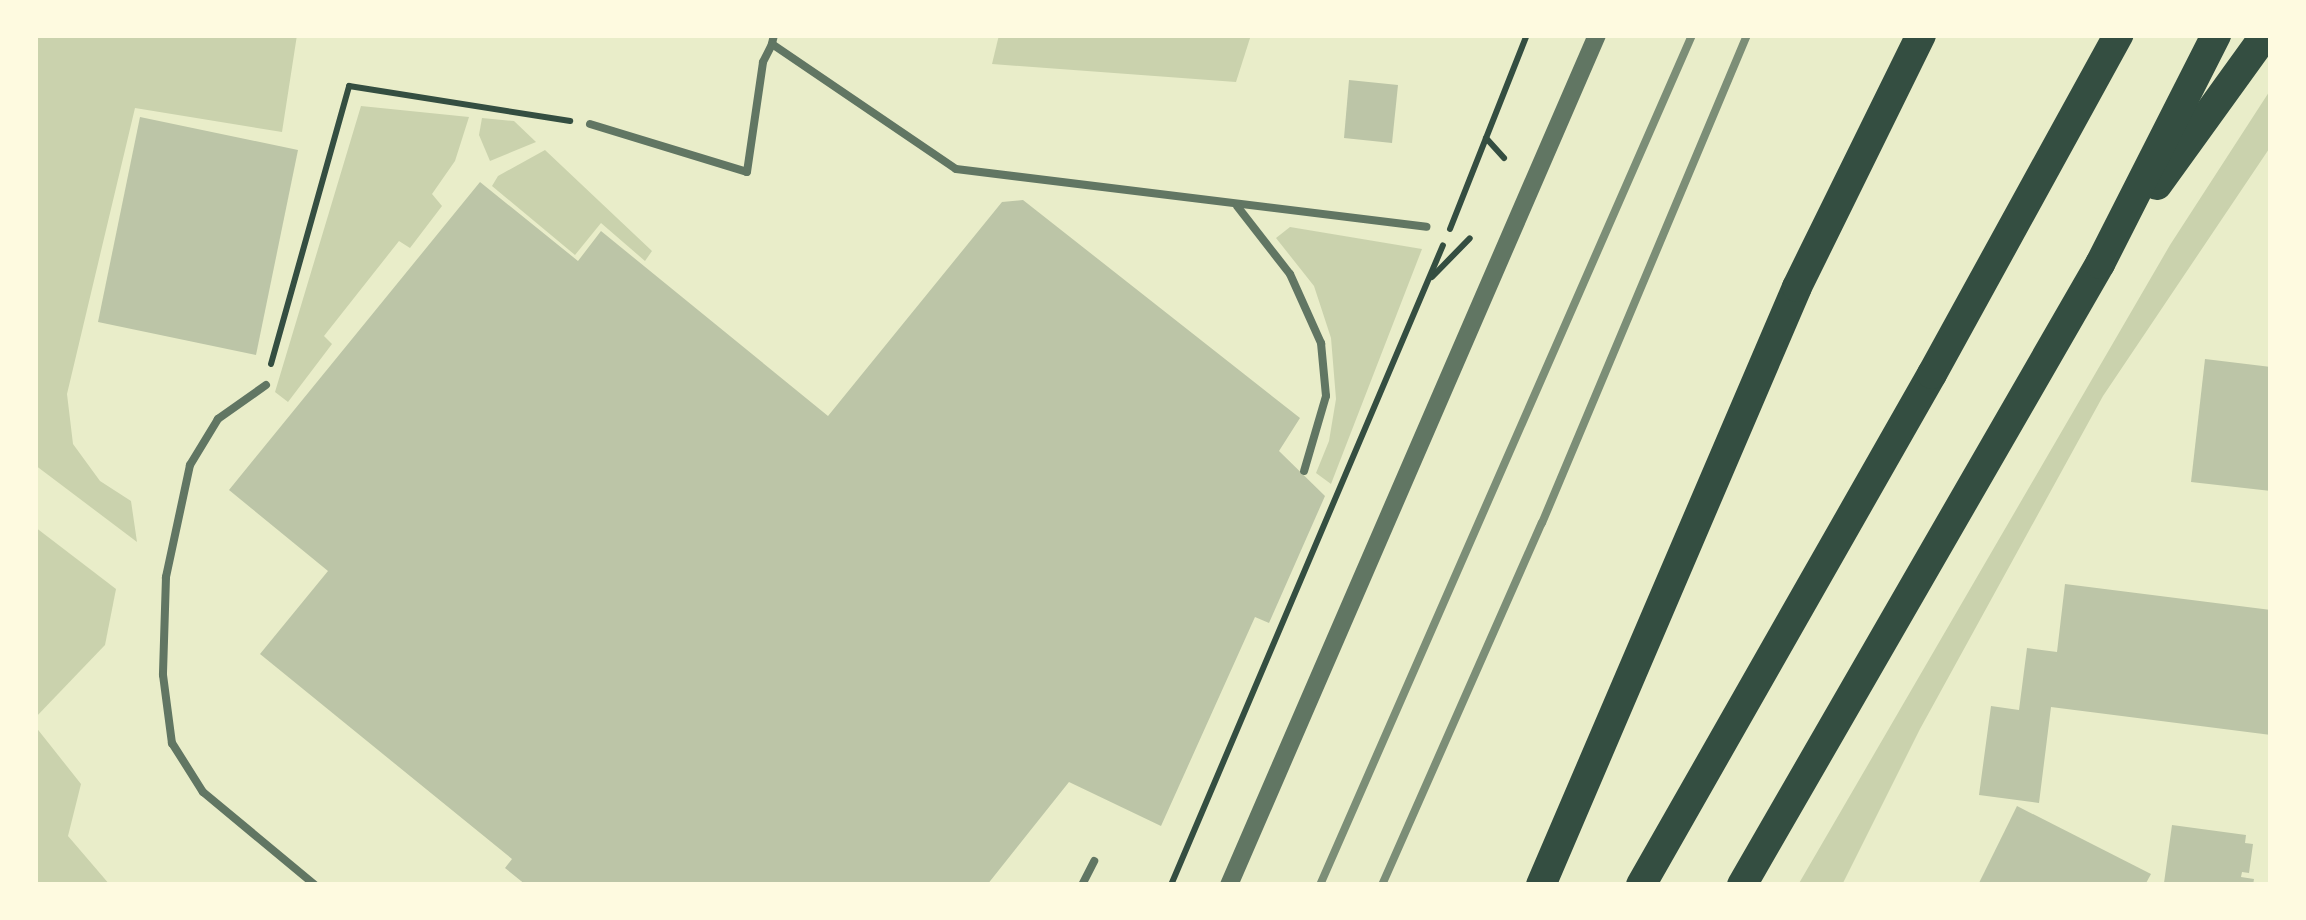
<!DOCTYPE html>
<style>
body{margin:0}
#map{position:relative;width:2306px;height:920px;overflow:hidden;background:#e9edc9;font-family:"Playfair Display",serif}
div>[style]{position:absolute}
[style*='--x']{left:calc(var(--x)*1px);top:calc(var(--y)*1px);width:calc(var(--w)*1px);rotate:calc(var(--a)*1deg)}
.green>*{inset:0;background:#cad2ad}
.building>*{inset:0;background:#bcc5a7}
.path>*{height:6px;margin:-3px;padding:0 3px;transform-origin:3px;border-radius:3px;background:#344e41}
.service>*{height:8px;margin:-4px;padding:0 4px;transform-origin:4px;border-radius:4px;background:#617663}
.tertiary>*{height:18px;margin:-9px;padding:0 9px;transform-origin:9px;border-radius:9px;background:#617663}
.motorway>*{height:30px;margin:-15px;padding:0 15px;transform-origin:15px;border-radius:15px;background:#344e41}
.rail>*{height:8px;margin:-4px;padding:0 4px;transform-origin:4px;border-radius:4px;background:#7c8e77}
span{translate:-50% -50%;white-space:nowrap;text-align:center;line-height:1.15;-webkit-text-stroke:10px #fefae0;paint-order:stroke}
.frame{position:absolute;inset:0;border:38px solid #fefae0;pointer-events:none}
</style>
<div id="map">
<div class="green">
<i style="clip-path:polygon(35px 35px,297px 35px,282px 132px,135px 108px,67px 394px,73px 444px,100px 481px,131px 501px,137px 542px,35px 465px)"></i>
<i style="clip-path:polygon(999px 35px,1251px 35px,1236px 82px,992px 64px)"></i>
<i style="clip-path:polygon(2271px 89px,2271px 146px,2103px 396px,1920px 729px,1842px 885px,1798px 885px,2170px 245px)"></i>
<i style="clip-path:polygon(361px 106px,469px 117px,455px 161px,432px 194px,442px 206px,410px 248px,399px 241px,324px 336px,332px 344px,288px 402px,275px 392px)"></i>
<i style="clip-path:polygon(482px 118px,514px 121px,536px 142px,490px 161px,479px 135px)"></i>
<i style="clip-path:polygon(545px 150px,652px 251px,645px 261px,601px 223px,575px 255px,492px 186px,498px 176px)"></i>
<i style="clip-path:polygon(1290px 227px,1422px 249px,1331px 484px,1316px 473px,1329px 441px,1336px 399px,1331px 338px,1314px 286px,1276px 238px)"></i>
<i style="clip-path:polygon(35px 527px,116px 589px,105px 645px,35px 718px)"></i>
<i style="clip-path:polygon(35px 726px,81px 784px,68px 836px,110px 885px,35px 885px)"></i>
</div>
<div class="building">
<i style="clip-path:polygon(1349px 80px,1398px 85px,1392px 143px,1344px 138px)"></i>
<i style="clip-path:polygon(140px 117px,298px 150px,256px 355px,98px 322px)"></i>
<i style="clip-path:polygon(480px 182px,578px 261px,601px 231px,828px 416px,1002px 202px,1023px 200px,1300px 418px,1279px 451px,1325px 496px,1269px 623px,1255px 617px,1161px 826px,1069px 782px,987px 885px,526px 885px,505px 868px,512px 859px,260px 654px,328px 571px,229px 490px)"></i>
<i style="clip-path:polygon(2205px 359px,2271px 367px,2271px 491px,2191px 482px)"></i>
<i style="clip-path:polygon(2065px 584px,2271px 610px,2271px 735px,2051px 707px,2039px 803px,1979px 795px,1991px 706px,2019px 710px,2027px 648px,2057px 652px)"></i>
<i style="clip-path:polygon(2017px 806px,2151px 874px,2145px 885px,1978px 885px)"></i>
<i style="clip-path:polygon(2172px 825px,2246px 835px,2245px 843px,2253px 844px,2249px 873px,2242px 872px,2241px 877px,2254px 879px,2253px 885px,2164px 883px)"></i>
</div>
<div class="path">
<i style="--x:1486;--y:138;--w:27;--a:48"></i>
<i style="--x:1450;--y:229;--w:209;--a:-68.4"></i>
<i style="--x:1432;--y:277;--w:54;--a:-45.7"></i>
<i style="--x:271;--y:364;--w:289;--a:-74.3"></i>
<i style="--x:349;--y:86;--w:224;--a:9"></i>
<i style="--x:1171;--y:885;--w:695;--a:-66.97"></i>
</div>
<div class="service">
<i style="--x:774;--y:35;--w:9;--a:103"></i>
<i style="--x:772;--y:44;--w:222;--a:34.2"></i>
<i style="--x:956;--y:169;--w:474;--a:7"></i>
<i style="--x:590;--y:124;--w:164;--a:17"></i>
<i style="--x:747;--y:172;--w:111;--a:-81.7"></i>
<i style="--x:763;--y:62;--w:20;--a:-63"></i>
<i style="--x:1237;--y:206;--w:86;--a:52.1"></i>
<i style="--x:1290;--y:274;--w:76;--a:65.8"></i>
<i style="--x:1321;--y:343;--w:53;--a:84.6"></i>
<i style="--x:1326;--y:396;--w:78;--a:106.3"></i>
<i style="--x:266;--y:385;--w:59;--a:144.7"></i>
<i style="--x:218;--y:419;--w:54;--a:121.3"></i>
<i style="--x:190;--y:465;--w:115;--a:102.1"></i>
<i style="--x:166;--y:577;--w:98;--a:91.8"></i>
<i style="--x:163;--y:675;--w:69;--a:82.5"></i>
<i style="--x:172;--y:743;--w:58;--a:57.7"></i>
<i style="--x:203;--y:792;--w:146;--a:39.7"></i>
<i style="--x:1082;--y:885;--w:27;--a:-63"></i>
</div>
<div class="tertiary">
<i style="--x:1229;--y:885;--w:926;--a:-66.59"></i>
</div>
<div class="motorway">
<i style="--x:2157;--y:185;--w:185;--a:-54.2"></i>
<i style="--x:1541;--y:885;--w:650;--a:-66.82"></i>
<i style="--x:1797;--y:287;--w:281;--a:-63.8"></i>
<i style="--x:1641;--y:885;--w:588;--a:-60.34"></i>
<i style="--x:1932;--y:374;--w:387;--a:-61.2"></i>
<i style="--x:1742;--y:885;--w:717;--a:-60.04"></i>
<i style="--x:2100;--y:264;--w:257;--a:-63.1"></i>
</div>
<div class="rail">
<i style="--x:1320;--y:885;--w:928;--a:-66.36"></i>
<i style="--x:1382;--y:885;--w:396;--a:-66.2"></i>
<i style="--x:1542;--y:523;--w:529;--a:-67.21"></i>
</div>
<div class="frame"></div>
</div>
